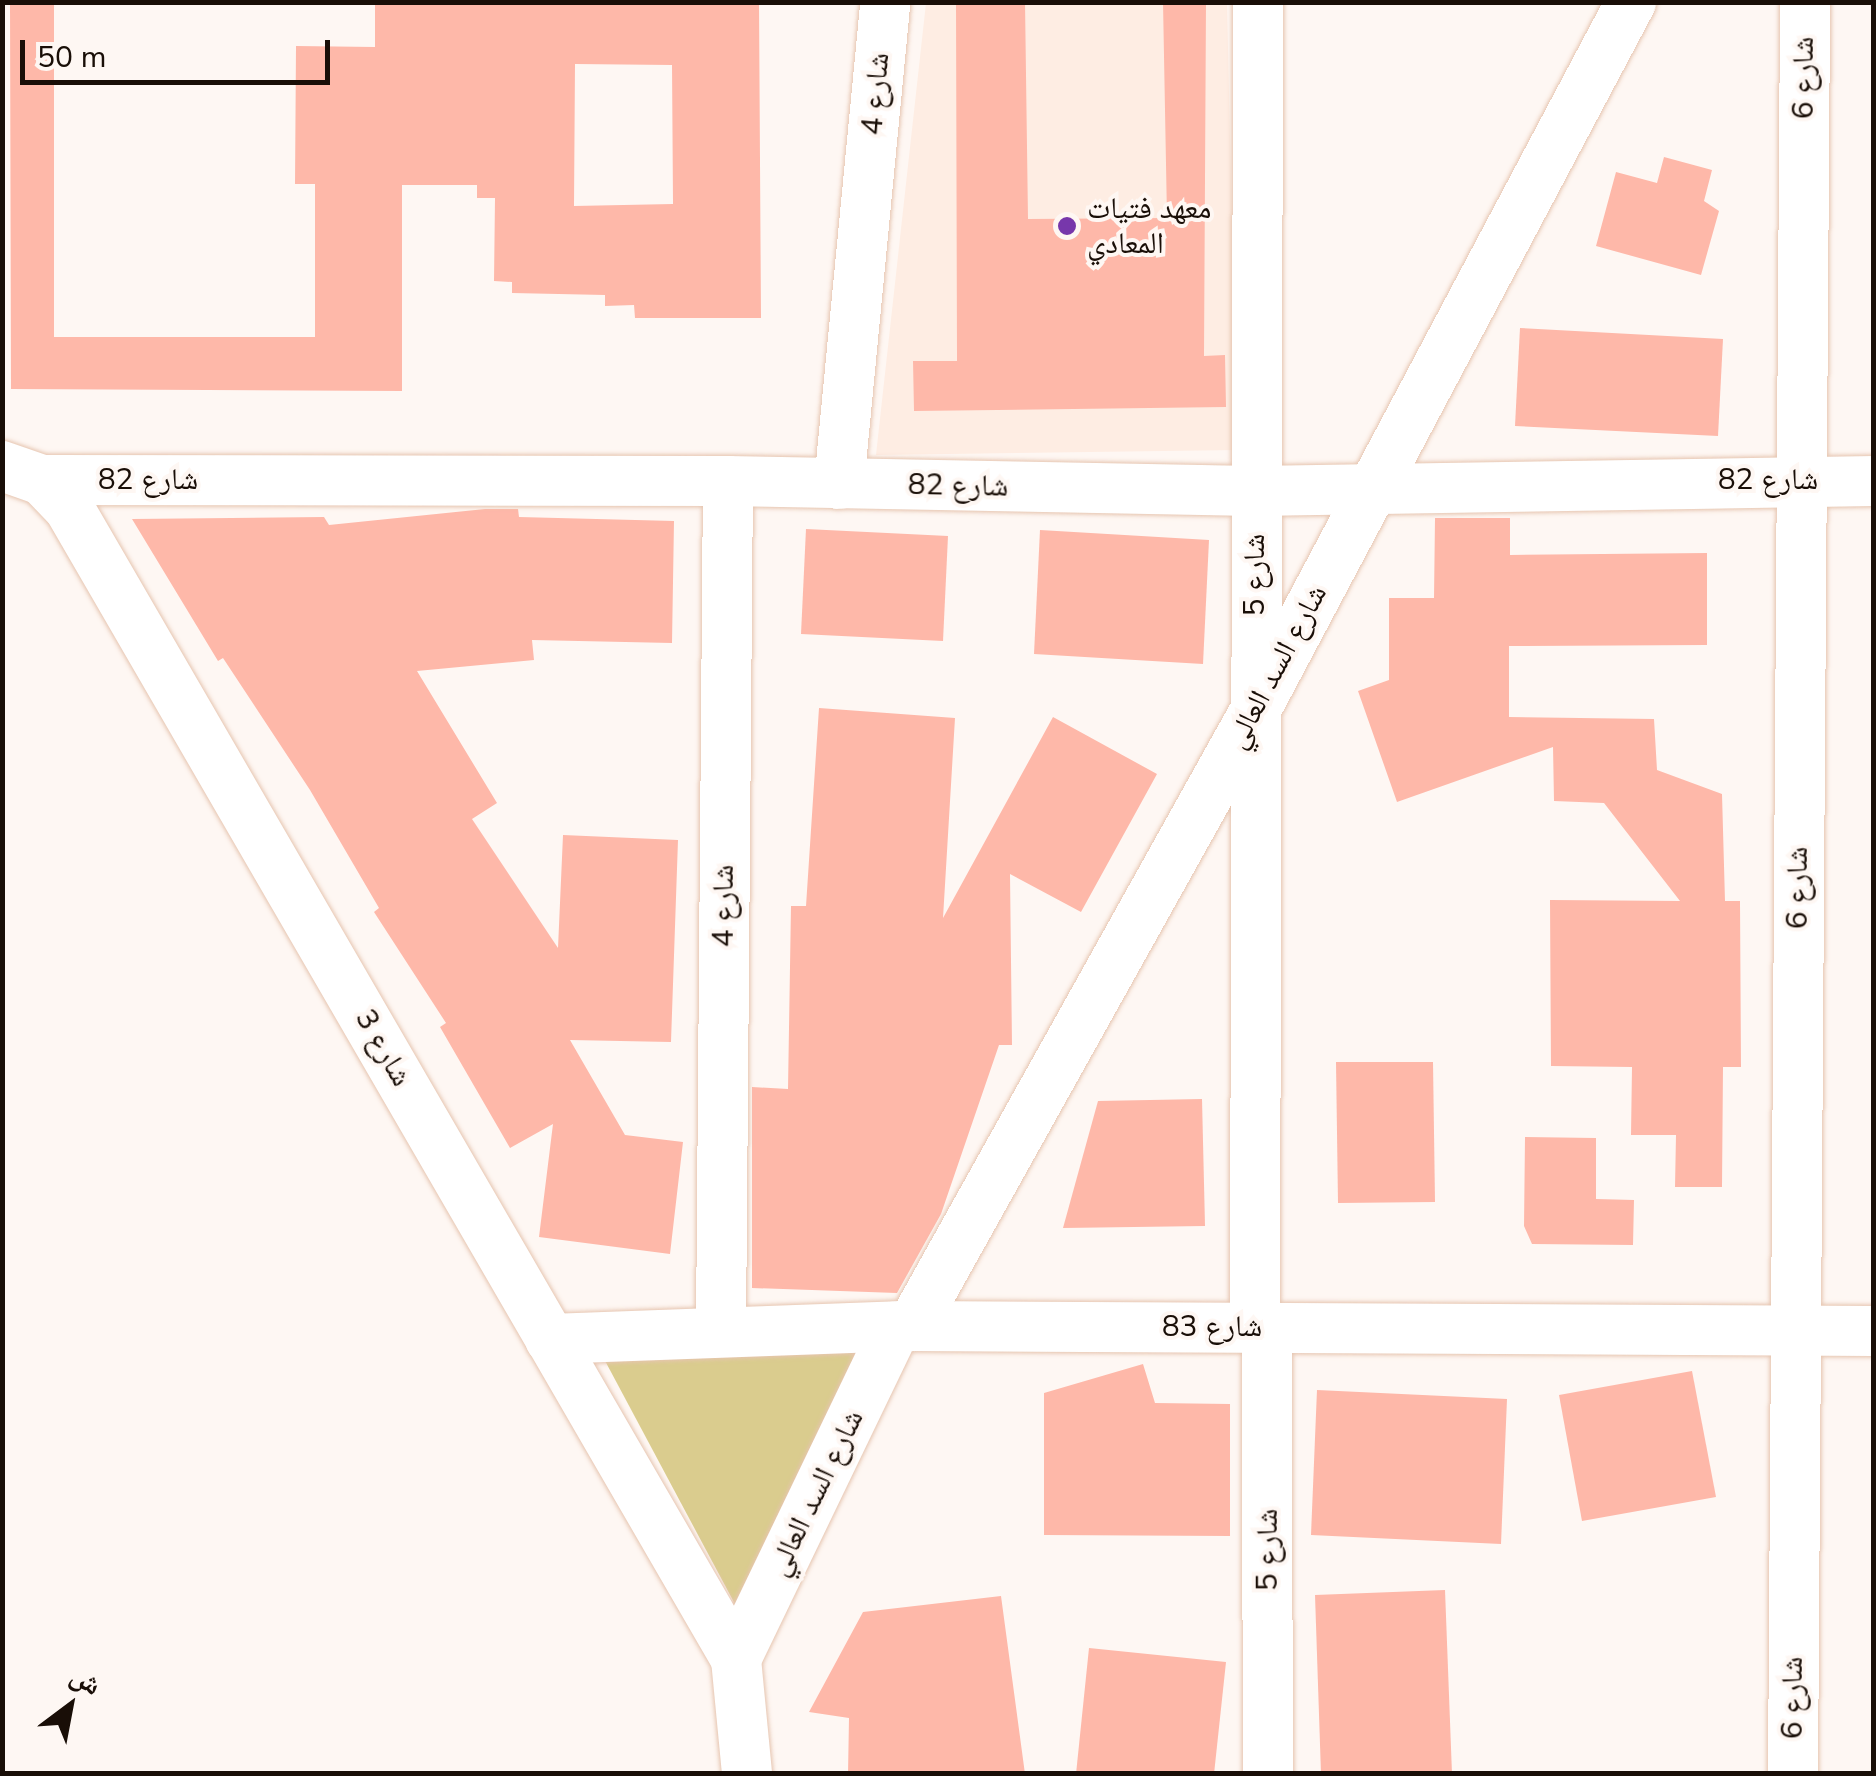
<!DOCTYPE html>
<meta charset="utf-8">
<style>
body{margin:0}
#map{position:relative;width:1876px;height:1776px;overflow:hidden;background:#fef7f3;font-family:"Nunito Sans","Noto Naskh Arabic",sans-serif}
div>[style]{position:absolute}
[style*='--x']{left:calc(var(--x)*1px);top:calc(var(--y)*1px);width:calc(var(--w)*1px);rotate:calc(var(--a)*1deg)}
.built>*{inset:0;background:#feede3}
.green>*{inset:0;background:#dacc8e}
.building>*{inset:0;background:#feb8a9}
.roads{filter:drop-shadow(0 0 2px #e6c5b0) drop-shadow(0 0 2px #e6c5b0)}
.minor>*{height:50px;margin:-25px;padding:0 25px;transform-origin:25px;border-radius:25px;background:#fff}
.dots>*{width:28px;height:28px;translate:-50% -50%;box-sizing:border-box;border:5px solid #fef7f3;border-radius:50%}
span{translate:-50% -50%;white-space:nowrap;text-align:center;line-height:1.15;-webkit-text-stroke:8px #fef7f3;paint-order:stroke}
.street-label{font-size:30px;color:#190e07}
.poi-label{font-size:30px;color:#190e07}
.left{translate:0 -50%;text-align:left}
.frame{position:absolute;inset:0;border:5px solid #190e07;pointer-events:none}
.north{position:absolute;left:20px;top:1656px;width:100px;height:100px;-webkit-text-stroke:8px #fef7f3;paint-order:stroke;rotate:32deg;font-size:28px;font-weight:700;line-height:40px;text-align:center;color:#190e07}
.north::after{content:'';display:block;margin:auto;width:35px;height:45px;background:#190e07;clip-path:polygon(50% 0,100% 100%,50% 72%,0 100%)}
.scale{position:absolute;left:20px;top:40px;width:310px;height:45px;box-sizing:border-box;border:5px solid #190e07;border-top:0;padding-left:12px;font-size:30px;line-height:35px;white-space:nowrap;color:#190e07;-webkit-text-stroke:8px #fef7f3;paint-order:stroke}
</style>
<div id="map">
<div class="built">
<i style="clip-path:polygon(926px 3px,1227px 3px,1237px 450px,876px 455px)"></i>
</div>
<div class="green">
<i style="clip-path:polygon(859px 1350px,737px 1608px,603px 1357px)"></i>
</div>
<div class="building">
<i style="clip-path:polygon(evenodd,10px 2px,54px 2px,54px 337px,315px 337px,315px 184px,295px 184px,296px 46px,375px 47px,375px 2px,759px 2px,761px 318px,635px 318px,634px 305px,605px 306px,605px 295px,512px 293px,512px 282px,494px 281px,495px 198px,477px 198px,477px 185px,402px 185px,402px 391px,11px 389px,10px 2px,575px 64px,672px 65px,673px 204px,574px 206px,575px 64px)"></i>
<i style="clip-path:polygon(956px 2px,1025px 2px,1028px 219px,1167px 218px,1163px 2px,1206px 2px,1204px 356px,1225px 355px,1226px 407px,914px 411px,913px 361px,957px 361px)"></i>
<i style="clip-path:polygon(1664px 157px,1712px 170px,1704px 201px,1719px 211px,1701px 275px,1596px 246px,1616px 172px,1657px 183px)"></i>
<i style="clip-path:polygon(1520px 328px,1723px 339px,1718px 436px,1515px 426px)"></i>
<i style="clip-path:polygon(485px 509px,518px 509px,519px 517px,674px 521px,672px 643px,532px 640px,534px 660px,417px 671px,497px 803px,472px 819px,558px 948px,563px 835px,678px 840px,671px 1042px,570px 1040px,625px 1135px,683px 1142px,670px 1254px,539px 1237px,553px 1124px,510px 1148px,440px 1027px,446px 1023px,374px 912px,379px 908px,310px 790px,223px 658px,218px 661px,132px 519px,324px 517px,329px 525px)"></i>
<i style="clip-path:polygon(1435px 518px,1510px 518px,1510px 555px,1707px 553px,1707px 645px,1509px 646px,1509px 717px,1654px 719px,1657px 770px,1722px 794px,1725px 901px,1740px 901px,1741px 1067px,1723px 1067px,1722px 1187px,1675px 1187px,1676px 1135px,1631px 1135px,1632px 1067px,1551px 1066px,1550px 900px,1680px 901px,1604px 803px,1554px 801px,1553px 747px,1397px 802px,1358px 691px,1389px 680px,1389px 598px,1434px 598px)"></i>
<i style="clip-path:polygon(806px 529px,948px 536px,943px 641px,801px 634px)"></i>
<i style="clip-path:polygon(1040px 530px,1209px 540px,1203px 664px,1034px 654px)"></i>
<i style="clip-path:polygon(819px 708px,955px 718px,943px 918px,1053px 717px,1157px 774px,1081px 912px,1010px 874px,1012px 1045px,999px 1045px,941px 1214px,897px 1293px,752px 1288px,752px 1087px,788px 1089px,791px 906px,806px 906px)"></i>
<i style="clip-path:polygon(1336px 1062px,1433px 1062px,1435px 1202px,1338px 1203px)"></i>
<i style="clip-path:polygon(1202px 1099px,1205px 1226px,1063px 1228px,1098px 1101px)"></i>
<i style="clip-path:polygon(1525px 1137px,1596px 1138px,1596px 1199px,1634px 1200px,1633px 1245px,1532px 1244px,1524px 1226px)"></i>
<i style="clip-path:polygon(1143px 1364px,1155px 1403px,1230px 1404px,1230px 1536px,1044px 1535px,1044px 1393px)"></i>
<i style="clip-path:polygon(1692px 1371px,1716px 1497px,1582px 1521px,1559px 1395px)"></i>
<i style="clip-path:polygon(1317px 1390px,1507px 1399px,1501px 1544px,1311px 1535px)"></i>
<i style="clip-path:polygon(1445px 1590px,1452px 1774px,1321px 1774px,1315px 1595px)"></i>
<i style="clip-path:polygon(1001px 1596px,1025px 1774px,848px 1774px,849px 1718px,809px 1712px,863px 1612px)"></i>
<i style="clip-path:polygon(1089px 1648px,1226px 1662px,1214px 1774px,1076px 1774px)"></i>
</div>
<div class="roads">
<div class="minor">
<i style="--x:2;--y:466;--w:42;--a:19.3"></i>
<i style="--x:42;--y:480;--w:39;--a:46"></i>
<i style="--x:69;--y:508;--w:1330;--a:59.91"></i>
<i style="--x:736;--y:1659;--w:116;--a:84.5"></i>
<i style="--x:42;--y:480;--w:686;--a:0.08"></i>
<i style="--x:728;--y:481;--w:527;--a:1.09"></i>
<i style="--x:1255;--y:491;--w:619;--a:-0.93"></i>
<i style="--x:839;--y:484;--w:484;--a:-84.5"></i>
<i style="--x:912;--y:1326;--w:704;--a:-60.85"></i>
<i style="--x:1255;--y:711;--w:803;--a:-62.06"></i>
<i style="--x:1255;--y:1327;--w:1325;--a:-89.87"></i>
<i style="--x:1267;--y:1327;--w:447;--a:89.9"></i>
<i style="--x:721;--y:1331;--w:850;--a:-89.53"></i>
<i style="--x:550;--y:1339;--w:362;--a:-2.1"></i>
<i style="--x:912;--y:1326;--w:962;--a:0.3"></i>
<i style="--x:736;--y:1659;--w:369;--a:-64.3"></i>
<i style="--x:1793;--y:1774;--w:1772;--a:-89.61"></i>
</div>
</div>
<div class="dots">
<i style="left:1067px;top:226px;background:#7737ab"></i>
</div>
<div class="street-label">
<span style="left:1804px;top:78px;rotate:-90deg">شارع 6</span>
<span style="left:876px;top:94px;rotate:-85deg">شارع 4</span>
<span style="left:148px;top:480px">شارع 82</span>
<span style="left:1768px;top:480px">شارع 82</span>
<span style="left:958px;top:486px;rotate:1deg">شارع 82</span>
<span style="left:1255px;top:575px;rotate:-90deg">شارع 5</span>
<span style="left:1277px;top:667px;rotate:-62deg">شارع السد العالي</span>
<span style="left:1798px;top:888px;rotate:-90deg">شارع 6</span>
<span style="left:724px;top:906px;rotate:-90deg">شارع 4</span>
<span style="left:383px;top:1048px;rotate:60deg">شارع 3</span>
<span style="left:1212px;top:1327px">شارع 83</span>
<span style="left:816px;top:1493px;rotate:-64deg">شارع السد العالي</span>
<span style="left:1268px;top:1550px;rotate:-90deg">شارع 5</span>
<span style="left:1793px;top:1698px;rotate:-90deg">شارع 6</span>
</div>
<div class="poi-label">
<span class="left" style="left:1087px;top:226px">معهد فتيات<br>المعادي</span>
</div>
<div class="frame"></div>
<div class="north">ش</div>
<div class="scale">50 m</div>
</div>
